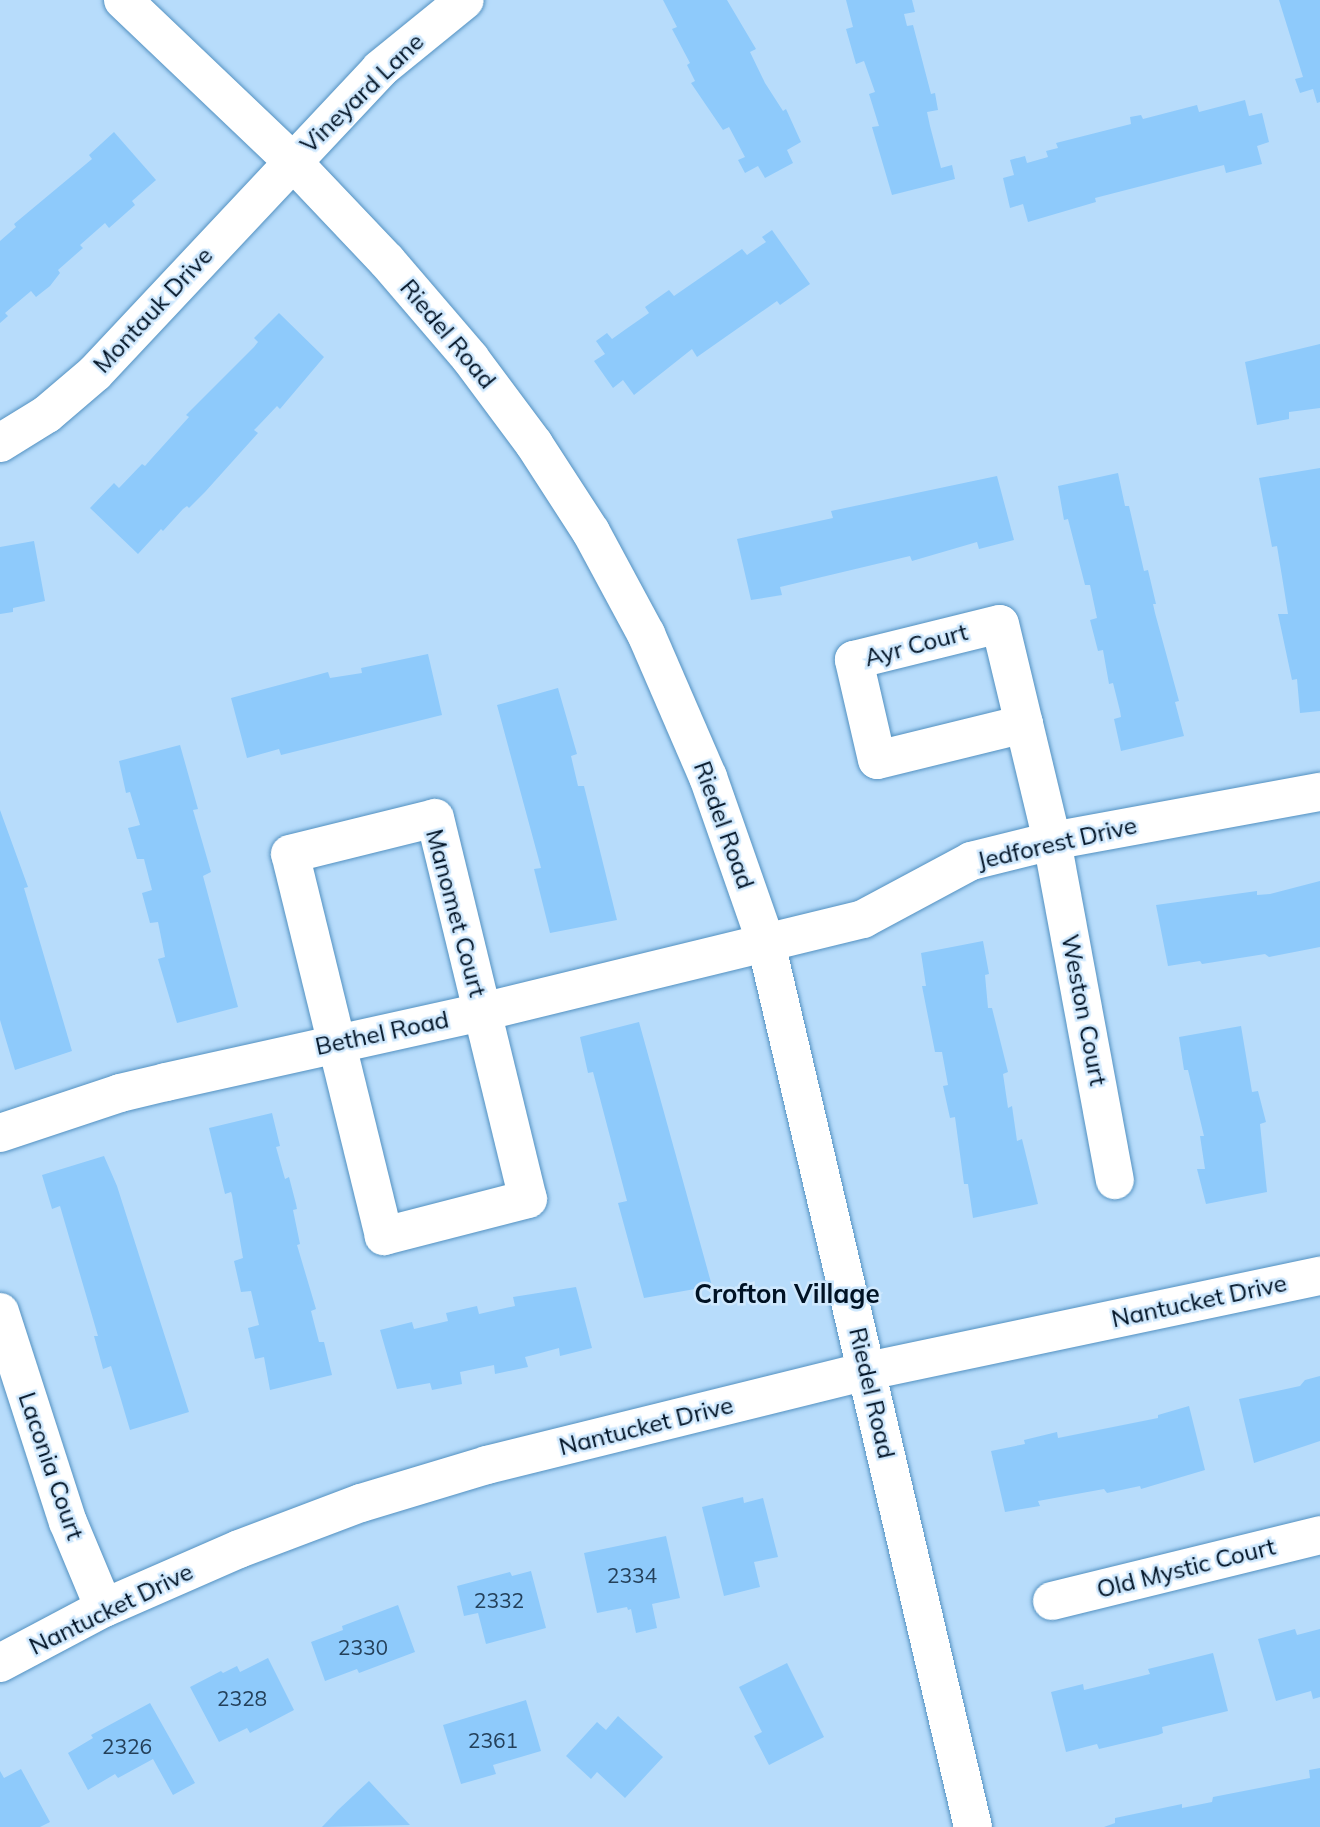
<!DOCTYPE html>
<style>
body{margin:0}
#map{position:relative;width:1320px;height:1827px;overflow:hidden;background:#b7dcfb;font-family:Mulish,sans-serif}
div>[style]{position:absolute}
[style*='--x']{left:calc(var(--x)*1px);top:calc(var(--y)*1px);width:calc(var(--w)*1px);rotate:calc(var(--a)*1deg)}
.building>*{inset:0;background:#8ecafb}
.roads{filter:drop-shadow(0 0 2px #5391c1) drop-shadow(0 0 2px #5391c1)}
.minor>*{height:38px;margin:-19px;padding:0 19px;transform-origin:19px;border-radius:19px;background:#fff}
.tertiary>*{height:38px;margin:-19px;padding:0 19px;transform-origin:19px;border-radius:19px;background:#fff}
span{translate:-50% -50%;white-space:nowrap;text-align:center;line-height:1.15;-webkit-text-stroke:5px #cfe8fd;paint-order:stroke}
.number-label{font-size:21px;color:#24405a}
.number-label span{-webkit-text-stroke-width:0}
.street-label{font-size:24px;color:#001224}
.neighbourhood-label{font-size:26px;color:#001224;font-weight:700}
</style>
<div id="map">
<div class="building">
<i style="clip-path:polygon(663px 0,727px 0,756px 49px,750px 52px,765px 83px,783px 111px,786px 109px,801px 142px,787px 150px,793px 163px,765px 178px,758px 166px,745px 173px,738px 160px,745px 157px,729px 127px,723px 130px,691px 83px,695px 81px,687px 65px,690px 63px,672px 29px,677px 27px)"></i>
<i style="clip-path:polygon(846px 0,912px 0,915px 12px,904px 14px,907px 26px,913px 25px,931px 94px,935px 93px,938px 110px,927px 112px,930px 126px,941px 168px,952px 165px,955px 179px,892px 195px,872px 127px,879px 126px,869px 94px,875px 92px,864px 61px,856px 64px,846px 29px,853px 27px)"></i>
<i style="clip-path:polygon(1279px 0,1320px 0,1320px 102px,1317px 103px,1313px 89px,1300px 93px,1295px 79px,1303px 77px)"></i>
<i style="clip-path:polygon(1245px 100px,1249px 116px,1262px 113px,1269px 142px,1257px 146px,1262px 164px,1226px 173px,1224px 165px,1192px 173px,1095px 198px,1096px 202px,1028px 222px,1023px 204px,1010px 208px,1003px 178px,1014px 175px,1010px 160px,1025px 156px,1027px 163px,1048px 157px,1046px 151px,1058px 148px,1056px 143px,1131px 124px,1130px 117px,1141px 115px,1143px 119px,1197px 105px,1199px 112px)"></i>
<i style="clip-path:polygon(114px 132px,156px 180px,132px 201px,135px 205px,109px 228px,105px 223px,80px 245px,83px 248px,58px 270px,60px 273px,50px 286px,36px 297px,31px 291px,5px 313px,8px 316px,0 323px,0 241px,16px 227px,14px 224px,92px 159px,89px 155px)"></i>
<i style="clip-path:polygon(772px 230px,810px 284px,780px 305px,777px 301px,697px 357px,692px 349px,634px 395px,623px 380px,613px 388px,594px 361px,605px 354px,596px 341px,607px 333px,612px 339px,626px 329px,649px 313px,645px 307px,669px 290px,674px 296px,742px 249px,747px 255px,766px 242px,762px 237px)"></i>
<i style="clip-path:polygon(279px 313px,324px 357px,280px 409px,277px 406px,259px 425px,254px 430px,258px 433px,205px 492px,189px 508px,187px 506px,183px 509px,163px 531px,161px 529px,138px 554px,90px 508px,114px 483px,119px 488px,142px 464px,145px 466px,152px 458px,189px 417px,186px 415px,254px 347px,258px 342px,254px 338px)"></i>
<i style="clip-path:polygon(1320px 344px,1320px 408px,1289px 412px,1289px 419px,1257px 425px,1245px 362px)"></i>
<i style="clip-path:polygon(1320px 468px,1320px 711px,1300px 713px,1297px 679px,1292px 680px,1278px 614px,1288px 614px,1285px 595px,1277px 546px,1272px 547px,1259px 478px)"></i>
<i style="clip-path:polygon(1118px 473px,1125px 506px,1129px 506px,1144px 571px,1148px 570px,1156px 604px,1153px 604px,1155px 613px,1179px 701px,1175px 702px,1184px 736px,1121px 751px,1114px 719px,1121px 717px,1120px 711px,1113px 683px,1109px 684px,1103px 650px,1098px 651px,1090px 620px,1097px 618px,1090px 585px,1085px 585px,1068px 519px,1064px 520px,1058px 486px)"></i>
<i style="clip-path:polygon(997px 476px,1014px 540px,979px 549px,977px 542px,912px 561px,910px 556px,780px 587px,782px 595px,751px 600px,737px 539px,833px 518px,831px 511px)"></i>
<i style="clip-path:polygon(34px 541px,45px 601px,13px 608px,13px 612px,0 614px,0 547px)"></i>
<i style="clip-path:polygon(428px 654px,442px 715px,281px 755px,279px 749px,247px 758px,231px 698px,328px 672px,330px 678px,362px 673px,361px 668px)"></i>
<i style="clip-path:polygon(558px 688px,577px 754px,571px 756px,578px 786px,584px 786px,617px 920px,550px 933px,534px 869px,541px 868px,540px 864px,497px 705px)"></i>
<i style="clip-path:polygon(180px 745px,198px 809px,193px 810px,211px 872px,203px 876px,238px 1007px,177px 1023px,158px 959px,165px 957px,158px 922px,150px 923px,142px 893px,152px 890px,144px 859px,137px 859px,128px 828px,140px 825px,130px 792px,126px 793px,119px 761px)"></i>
<i style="clip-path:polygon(0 810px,28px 887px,24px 888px,72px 1051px,15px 1070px,0 1020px)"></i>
<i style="clip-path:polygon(1320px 881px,1320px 947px,1269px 957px,1265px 954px,1202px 964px,1200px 961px,1168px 966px,1156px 905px,1257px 891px,1257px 895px,1270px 894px)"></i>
<i style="clip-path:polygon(983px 941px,989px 974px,985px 975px,988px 1008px,992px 1008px,1008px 1072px,1003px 1074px,1008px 1108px,1012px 1106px,1017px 1141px,1022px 1139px,1038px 1204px,973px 1218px,968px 1184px,964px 1184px,955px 1117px,950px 1118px,943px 1086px,948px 1085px,942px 1052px,935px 1052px,922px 986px,926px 986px,921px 953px)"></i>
<i style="clip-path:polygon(639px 1022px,712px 1286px,644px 1298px,618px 1203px,627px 1201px,593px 1072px,588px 1073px,580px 1037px)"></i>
<i style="clip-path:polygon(1241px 1026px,1252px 1092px,1258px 1091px,1266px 1122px,1260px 1124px,1267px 1192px,1206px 1204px,1197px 1169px,1205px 1169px,1200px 1136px,1204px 1136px,1188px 1070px,1184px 1070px,1179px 1037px)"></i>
<i style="clip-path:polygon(272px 1113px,280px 1146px,276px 1147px,285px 1179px,289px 1177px,296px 1204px,297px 1209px,293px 1210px,300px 1244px,297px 1245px,316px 1309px,311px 1311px,319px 1342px,324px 1342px,332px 1375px,270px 1390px,264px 1357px,255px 1359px,248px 1328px,259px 1325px,251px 1291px,241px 1292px,234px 1261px,243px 1258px,232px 1195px,231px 1192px,225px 1194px,209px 1128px)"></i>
<i style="clip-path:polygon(104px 1156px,117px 1186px,189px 1412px,130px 1430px,111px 1366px,103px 1369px,94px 1336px,98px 1336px,60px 1206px,52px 1209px,42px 1175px)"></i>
<i style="clip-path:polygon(576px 1287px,592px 1348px,560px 1356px,559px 1348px,537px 1354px,525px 1357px,528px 1367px,495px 1374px,494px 1365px,460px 1372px,462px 1384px,432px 1390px,430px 1383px,397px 1389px,380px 1330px,412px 1322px,414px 1329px,448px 1321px,446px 1313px,477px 1306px,479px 1314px,515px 1306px,513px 1297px)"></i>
<i style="clip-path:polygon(1320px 1376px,1320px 1441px,1254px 1463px,1239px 1399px,1300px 1386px,1305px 1380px)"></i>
<i style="clip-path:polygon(1189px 1406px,1205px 1470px,1141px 1489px,1140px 1486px,1107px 1493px,1104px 1489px,1038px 1501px,1040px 1506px,1005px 1512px,991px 1451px,1025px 1444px,1024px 1440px,1057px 1432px,1058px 1438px,1158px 1418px,1158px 1415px)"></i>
<i style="clip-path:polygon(743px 1497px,744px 1503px,763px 1498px,778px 1557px,754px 1562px,760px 1587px,724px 1596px,702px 1507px)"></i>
<i style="clip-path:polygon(666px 1536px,680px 1598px,652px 1604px,657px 1628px,636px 1633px,631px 1609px,628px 1610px,627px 1607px,597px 1613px,584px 1553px)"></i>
<i style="clip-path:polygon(531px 1571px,546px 1628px,486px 1644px,478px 1613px,464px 1616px,457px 1586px,510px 1572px,512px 1576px)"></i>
<i style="clip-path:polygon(398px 1605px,415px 1652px,359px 1673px,357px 1669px,325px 1681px,311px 1642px,343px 1630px,342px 1626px)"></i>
<i style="clip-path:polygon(1295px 1629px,1297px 1635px,1320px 1629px,1320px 1697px,1313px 1699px,1311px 1691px,1276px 1701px,1258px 1639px)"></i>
<i style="clip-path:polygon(1213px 1653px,1228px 1711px,1162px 1727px,1163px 1733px,1158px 1735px,1099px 1749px,1097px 1744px,1066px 1752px,1051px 1692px,1083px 1684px,1084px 1690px,1150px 1674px,1148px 1669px)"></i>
<i style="clip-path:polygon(268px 1658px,294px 1710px,250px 1733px,247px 1728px,219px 1742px,190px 1687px,221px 1671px,223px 1673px,237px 1666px,240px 1672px)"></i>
<i style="clip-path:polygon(787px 1663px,824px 1737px,769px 1765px,754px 1736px,762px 1732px,739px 1687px)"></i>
<i style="clip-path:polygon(526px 1700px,541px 1751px,493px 1765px,496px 1774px,461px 1784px,443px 1725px)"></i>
<i style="clip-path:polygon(150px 1703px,195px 1783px,173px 1795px,153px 1759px,118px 1778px,115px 1774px,88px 1790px,68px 1753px,93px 1738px,91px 1735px)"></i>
<i style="clip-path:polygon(618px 1716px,663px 1757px,625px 1798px,597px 1772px,591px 1779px,566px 1756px,597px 1722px,606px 1730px)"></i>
<i style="clip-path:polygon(1320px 1768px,1320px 1827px,1104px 1827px,1115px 1823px,1115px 1818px,1182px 1804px,1182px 1808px,1212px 1802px,1213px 1797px,1310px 1778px,1309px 1770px)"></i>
<i style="clip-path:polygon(21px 1769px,50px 1822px,40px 1827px,0 1827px,0 1771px,4px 1778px)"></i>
<i style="clip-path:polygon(369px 1781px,410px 1825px,322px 1827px,338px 1810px)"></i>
</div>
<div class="roads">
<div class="minor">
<i style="--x:0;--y:443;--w:55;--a:-31.7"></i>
<i style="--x:47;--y:414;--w:63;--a:-40.5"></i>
<i style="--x:95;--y:373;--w:417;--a:-46.8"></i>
<i style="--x:380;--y:69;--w:109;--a:-39.1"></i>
<i style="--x:1024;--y:724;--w:151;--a:166.2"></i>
<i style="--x:877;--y:760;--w:103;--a:-103"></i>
<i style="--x:854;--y:660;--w:150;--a:-13.9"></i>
<i style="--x:1000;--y:624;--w:103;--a:76.5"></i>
<i style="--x:1024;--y:724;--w:120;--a:76.5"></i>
<i style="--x:1052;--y:841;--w:345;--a:79.5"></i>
<i style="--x:435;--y:818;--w:392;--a:76.3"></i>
<i style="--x:528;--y:1199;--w:149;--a:165.6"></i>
<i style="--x:384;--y:1236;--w:393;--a:-103.8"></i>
<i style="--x:290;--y:854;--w:149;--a:-13.9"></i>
<i style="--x:0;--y:1133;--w:126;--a:-18.4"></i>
<i style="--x:120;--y:1093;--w:47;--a:-13.4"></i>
<i style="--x:166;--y:1082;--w:324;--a:-12.5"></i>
<i style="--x:482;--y:1012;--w:392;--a:-13.7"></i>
<i style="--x:863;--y:919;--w:123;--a:-28.2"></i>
<i style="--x:971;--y:861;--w:83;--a:-13.9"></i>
<i style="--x:1052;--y:841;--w:272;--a:-10.4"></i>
<i style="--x:0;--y:1312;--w:221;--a:72.1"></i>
<i style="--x:68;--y:1522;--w:93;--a:67.3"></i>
<i style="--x:1052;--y:1601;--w:276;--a:-13.8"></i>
<i style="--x:0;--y:1663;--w:118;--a:-27.9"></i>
<i style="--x:104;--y:1608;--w:147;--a:-23.6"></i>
<i style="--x:239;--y:1549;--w:130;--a:-20.7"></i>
<i style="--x:361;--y:1503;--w:132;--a:-16.8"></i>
<i style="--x:487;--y:1465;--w:392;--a:-13.9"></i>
<i style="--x:868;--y:1371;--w:462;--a:-11.9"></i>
</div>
<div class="tertiary">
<i style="--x:123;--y:0;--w:233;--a:43.6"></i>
<i style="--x:292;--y:161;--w:138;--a:46.5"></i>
<i style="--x:387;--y:261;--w:128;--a:49.4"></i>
<i style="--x:470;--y:358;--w:107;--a:53.3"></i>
<i style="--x:534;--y:444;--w:105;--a:57.1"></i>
<i style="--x:591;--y:532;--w:116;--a:61.7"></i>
<i style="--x:646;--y:634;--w:156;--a:66.6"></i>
<i style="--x:708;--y:777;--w:176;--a:70.7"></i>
<i style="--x:766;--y:943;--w:908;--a:76.82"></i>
</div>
</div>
<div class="number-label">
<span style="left:632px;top:1575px">2334</span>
<span style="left:499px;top:1600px">2332</span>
<span style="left:363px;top:1647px">2330</span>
<span style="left:242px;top:1698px">2328</span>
<span style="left:493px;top:1740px">2361</span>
<span style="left:127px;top:1746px">2326</span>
</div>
<div class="street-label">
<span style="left:362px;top:93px;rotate:-44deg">Vineyard Lane</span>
<span style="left:153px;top:310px;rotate:-47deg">Montauk Drive</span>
<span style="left:448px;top:334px;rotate:50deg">Riedel Road</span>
<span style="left:916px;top:645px;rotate:-15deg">Ayr Court</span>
<span style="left:724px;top:825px;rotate:70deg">Riedel Road</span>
<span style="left:1057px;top:843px;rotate:-13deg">Jedforest Drive</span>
<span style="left:456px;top:913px;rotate:75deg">Manomet Court</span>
<span style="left:1084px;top:1010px;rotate:79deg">Weston Court</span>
<span style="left:382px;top:1033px;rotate:-12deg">Bethel Road</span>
<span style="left:1199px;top:1301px;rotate:-12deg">Nantucket Drive</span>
<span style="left:872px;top:1393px;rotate:77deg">Riedel Road</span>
<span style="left:646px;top:1426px;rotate:-14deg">Nantucket Drive</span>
<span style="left:51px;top:1466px;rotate:71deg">Laconia Court</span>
<span style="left:1186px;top:1568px;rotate:-14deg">Old Mystic Court</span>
<span style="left:111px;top:1609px;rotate:-26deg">Nantucket Drive</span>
</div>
<div class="neighbourhood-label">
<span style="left:787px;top:1294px">Crofton Village</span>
</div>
</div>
